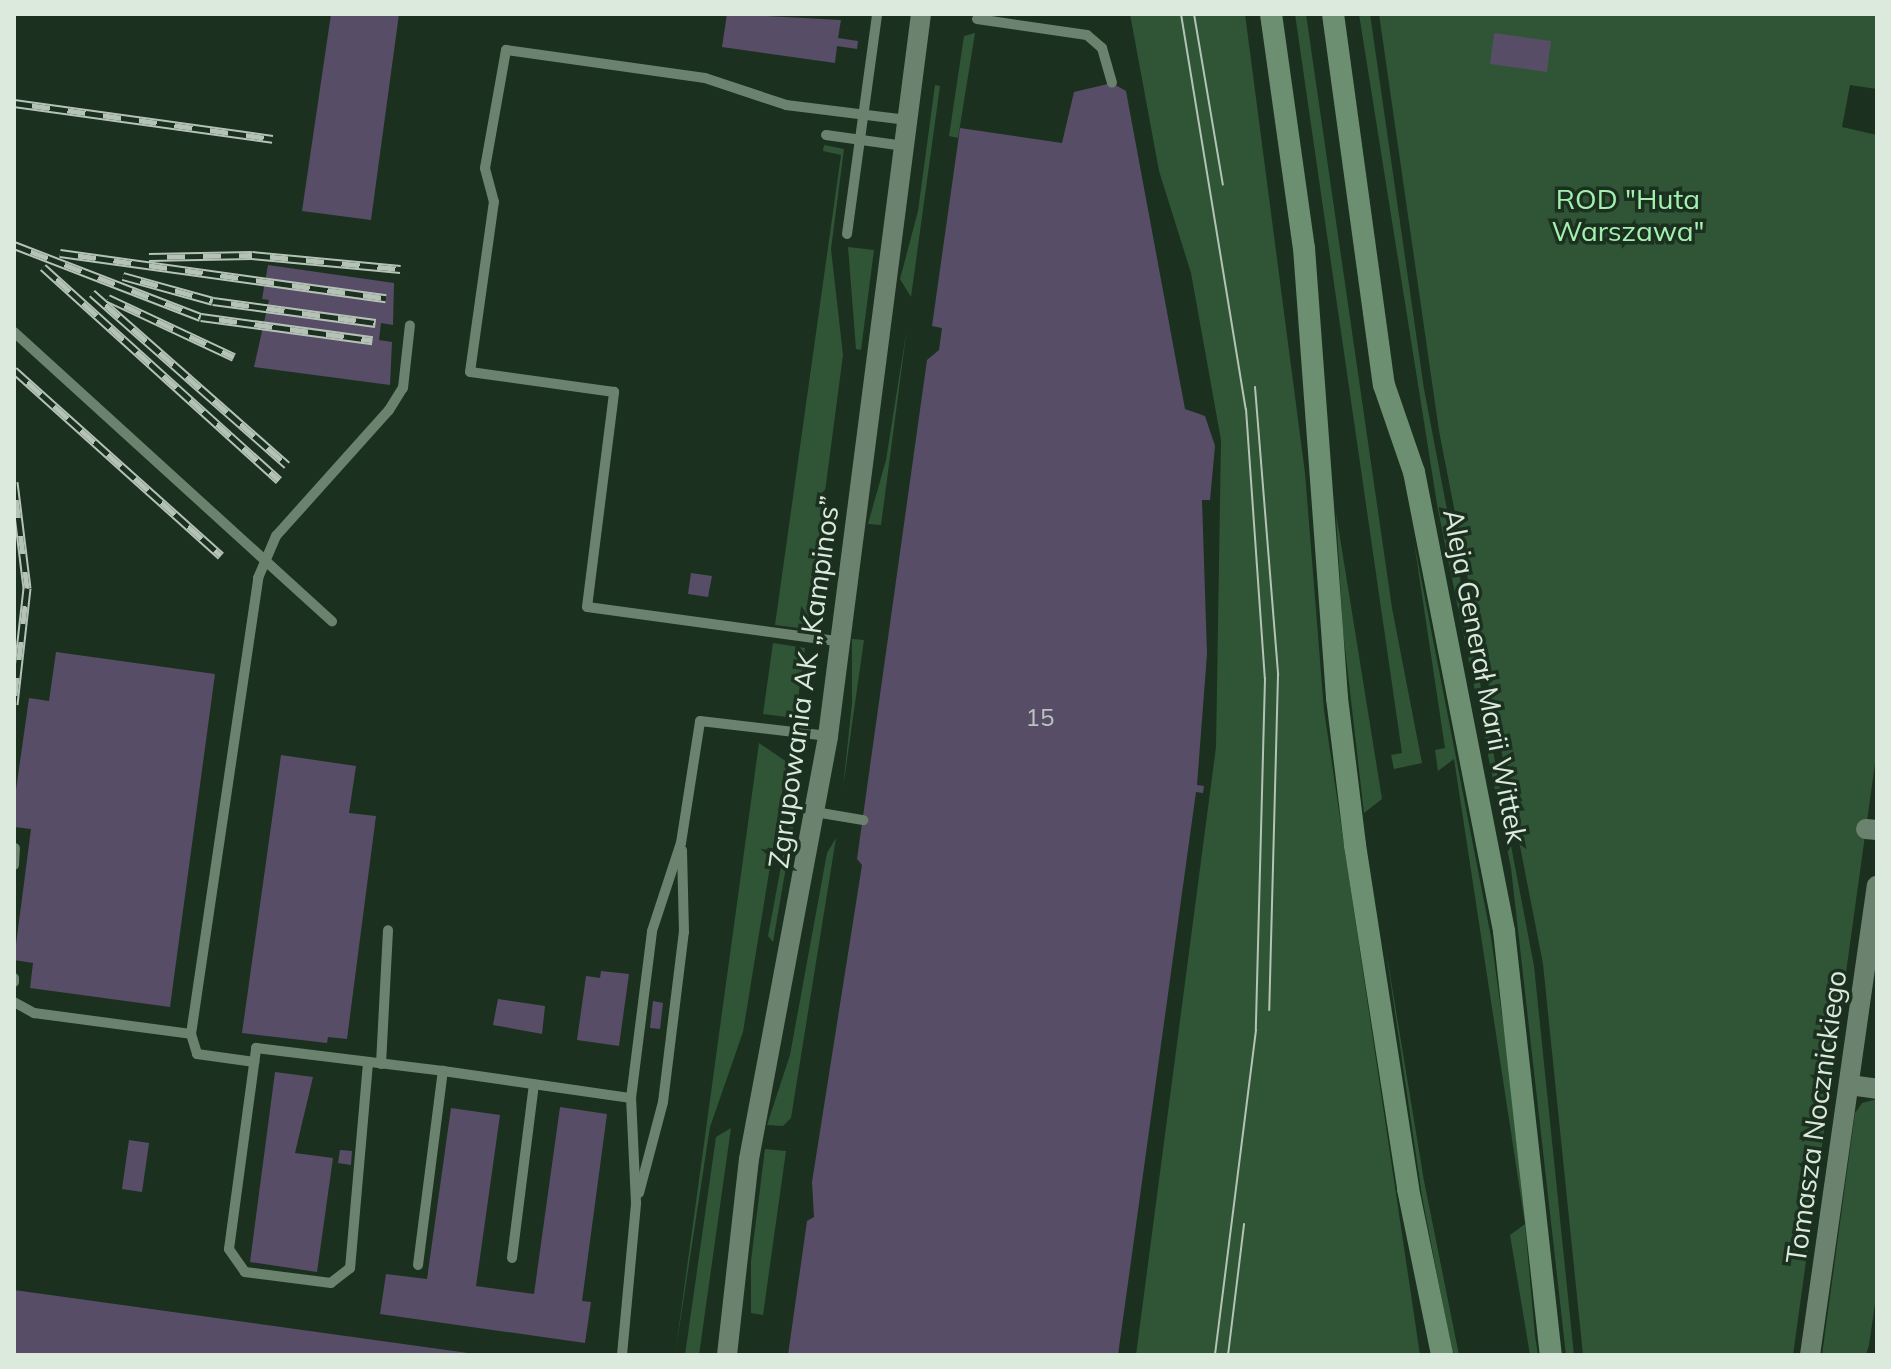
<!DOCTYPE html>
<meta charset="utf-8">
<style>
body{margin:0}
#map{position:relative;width:1891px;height:1369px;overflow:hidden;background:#1b301f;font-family:Mulish,sans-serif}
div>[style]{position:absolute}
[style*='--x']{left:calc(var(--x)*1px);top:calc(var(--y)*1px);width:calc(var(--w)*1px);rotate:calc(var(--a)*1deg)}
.green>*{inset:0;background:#2f5536}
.building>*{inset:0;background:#584d66}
.service>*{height:10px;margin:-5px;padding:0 5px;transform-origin:5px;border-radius:5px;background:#6b836e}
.minor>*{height:20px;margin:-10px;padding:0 10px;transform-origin:10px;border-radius:10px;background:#6b836e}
.secondary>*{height:22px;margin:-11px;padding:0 11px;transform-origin:11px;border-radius:11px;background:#6b8f70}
.tram>*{height:2px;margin:-1px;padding:0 1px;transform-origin:1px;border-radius:1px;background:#b4c3b6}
.rail>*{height:9px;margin-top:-4.5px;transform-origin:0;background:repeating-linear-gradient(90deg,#1b301f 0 18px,#b4c3b6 0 36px);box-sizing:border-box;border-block:2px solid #b4c3b6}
span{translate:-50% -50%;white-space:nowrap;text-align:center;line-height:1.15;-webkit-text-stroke:7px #1b301f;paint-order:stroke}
.number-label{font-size:24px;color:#bbc2bf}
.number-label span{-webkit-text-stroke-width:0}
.park-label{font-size:28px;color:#a3f0b0}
.street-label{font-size:28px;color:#dce9dd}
.frame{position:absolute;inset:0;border:16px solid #dce9dd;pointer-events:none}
</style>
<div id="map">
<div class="green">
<i style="clip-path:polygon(1130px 14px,1245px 14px,1305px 473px,1324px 710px,1420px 1355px,1136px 1355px,1216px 747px,1221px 440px,1191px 273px,1159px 171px)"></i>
<i style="clip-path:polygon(1295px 14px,1306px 14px,1392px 608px,1422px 763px,1394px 769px,1391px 755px,1402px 753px)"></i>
<i style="clip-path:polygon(1359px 14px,1370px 14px,1424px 389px,1534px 966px,1574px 1355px,1566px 1355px,1511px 868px,1438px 510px)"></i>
<i style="clip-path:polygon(1379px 14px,1877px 14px,1877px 89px,1850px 85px,1842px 127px,1877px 135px,1877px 749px,1793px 1355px,1583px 1355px,1543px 964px,1439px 431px)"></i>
<i style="clip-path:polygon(975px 33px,958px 138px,949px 136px,964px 36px)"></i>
<i style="clip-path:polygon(935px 85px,940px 86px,911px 297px,900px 279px,918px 211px)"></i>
<i style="clip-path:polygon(824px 145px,844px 149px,831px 249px,843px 355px,807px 629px,775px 625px,841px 155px,823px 151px)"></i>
<i style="clip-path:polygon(848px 247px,874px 250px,861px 350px,856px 349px)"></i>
<i style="clip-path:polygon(907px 328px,881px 525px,868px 524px,886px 460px)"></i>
<i style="clip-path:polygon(1336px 513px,1382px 799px,1364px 813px,1343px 631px)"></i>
<i style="clip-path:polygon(1414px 542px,1491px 937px,1508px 1060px,1525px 1224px,1535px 1336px,1538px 1355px,1530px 1355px,1510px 1235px,1525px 1224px,1454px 759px,1438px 771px,1435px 750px,1445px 748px)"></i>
<i style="clip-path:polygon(852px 639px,864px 640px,843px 788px,852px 703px)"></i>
<i style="clip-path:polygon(773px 643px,805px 648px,796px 713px,787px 717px,763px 714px)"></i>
<i style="clip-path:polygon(759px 743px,787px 762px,743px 1032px,710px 1127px,675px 1355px)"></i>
<i style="clip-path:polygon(796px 786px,794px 821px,773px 942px,768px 936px)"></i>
<i style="clip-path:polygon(836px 838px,791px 1118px,783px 1126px,767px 1125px,790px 1055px,827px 853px)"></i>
<i style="clip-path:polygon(1385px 944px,1424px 1181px,1459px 1355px,1452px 1352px,1422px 1196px)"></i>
<i style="clip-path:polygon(1877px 1099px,1877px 1290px,1869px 1345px,1866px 1355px,1822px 1355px,1855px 1113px,1862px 1103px)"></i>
<i style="clip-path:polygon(731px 1128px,699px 1355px,685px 1355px,716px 1137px)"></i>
<i style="clip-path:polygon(765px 1149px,786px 1151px,763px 1315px,751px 1313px,751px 1261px)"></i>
</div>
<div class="building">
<i style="clip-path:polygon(331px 14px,399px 14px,371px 220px,302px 211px)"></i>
<i style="clip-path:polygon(727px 14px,841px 20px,838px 38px,858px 41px,857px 49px,837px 46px,835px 63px,722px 47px)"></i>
<i style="clip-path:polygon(1494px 33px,1551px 41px,1547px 72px,1490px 64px)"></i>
<i style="clip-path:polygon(1112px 83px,1126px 91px,1185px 409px,1205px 416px,1215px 446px,1210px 500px,1202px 500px,1207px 654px,1197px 785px,1204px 786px,1203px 793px,1196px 792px,1118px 1355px,788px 1355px,807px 1221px,814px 1217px,812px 1182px,862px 865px,857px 859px,927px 360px,939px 350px,942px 328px,932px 326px,960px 128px,1062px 143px,1074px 92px)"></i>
<i style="clip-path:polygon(268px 265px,394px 283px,393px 325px,381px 323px,379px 340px,392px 342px,390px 385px,254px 367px,269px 300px,262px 299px)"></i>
<i style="clip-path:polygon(691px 573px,712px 576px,708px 597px,688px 594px)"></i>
<i style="clip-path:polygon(56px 652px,215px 674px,170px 1007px,30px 988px,33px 963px,14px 960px,31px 829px,14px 827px,14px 804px,29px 698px,49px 701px)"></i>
<i style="clip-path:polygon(281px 755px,356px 766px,349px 813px,376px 816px,347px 1039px,328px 1037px,327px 1043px,242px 1033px)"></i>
<i style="clip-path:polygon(601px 971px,629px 974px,619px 1046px,577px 1040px,586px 976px,600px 978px)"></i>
<i style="clip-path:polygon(498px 999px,545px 1006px,542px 1034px,493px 1025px)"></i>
<i style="clip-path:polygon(653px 1001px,663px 1003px,660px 1029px,650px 1028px)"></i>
<i style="clip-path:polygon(275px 1072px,313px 1077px,295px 1153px,333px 1158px,317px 1272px,250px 1262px)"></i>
<i style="clip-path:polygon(560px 1107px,607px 1114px,582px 1301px,591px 1302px,585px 1343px,380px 1314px,386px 1274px,427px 1279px,451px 1108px,500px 1115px,476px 1286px,534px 1294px)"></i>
<i style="clip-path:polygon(129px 1140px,149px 1143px,142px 1192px,122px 1189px)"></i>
<i style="clip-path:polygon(340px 1150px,352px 1151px,351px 1165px,338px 1163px)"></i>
<i style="clip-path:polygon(14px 1290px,468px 1353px,468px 1355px,14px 1355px)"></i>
</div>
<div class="service">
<i style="--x:977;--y:19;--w:111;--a:8.3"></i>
<i style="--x:1087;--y:35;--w:20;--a:41"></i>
<i style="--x:1102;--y:48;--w:36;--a:74"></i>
<i style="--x:826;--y:135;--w:79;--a:8"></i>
<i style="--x:847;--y:234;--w:222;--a:-82.2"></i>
<i style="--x:14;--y:332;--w:430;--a:42.3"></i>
<i style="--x:836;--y:641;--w:251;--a:-172.2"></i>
<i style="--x:587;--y:607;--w:217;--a:-82.8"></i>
<i style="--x:614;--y:392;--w:145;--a:-172.1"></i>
<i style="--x:470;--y:372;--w:172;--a:-82"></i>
<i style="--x:494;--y:202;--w:35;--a:-105"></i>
<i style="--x:485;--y:168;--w:120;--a:-79.9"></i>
<i style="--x:506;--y:50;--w:201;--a:8"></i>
<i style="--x:705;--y:78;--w:85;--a:18.4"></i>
<i style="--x:786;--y:105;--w:122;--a:7.1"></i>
<i style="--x:815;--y:812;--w:49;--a:9.5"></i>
<i style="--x:14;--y:865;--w:17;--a:-87"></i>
<i style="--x:14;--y:978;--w:4;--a:90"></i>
<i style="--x:14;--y:1002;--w:23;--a:29"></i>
<i style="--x:34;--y:1013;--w:158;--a:7.6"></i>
<i style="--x:191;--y:1034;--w:21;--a:73"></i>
<i style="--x:197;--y:1054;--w:58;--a:8"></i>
<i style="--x:191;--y:1034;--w:461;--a:-81.6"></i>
<i style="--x:258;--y:578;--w:46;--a:-66.8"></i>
<i style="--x:276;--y:536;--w:169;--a:-48.1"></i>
<i style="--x:389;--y:410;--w:26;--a:-58"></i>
<i style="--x:403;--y:388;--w:63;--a:-83.7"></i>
<i style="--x:368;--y:1063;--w:206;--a:95"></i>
<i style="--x:350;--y:1268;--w:24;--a:142"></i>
<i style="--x:331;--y:1283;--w:87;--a:-172.7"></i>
<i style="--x:245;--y:1272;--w:28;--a:-125"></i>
<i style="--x:229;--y:1249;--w:203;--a:-82.3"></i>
<i style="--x:256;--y:1048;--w:188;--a:7"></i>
<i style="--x:443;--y:1071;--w:190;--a:8.2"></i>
<i style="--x:381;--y:1064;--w:134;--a:-87"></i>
<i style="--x:639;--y:1193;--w:94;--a:-75.2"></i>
<i style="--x:663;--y:1102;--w:171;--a:-83"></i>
<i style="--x:684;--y:932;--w:82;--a:-91.4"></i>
<i style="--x:512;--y:1258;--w:175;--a:-82.8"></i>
<i style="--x:418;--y:1265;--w:196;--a:-82.7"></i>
<i style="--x:622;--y:1355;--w:153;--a:-84.7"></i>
<i style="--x:636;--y:1203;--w:105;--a:-92.7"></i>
<i style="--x:631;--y:1098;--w:168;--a:-82.8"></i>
<i style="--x:652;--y:931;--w:93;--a:-71.8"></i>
<i style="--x:681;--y:843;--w:123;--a:-81.1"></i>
<i style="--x:700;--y:721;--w:129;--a:6.7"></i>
</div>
<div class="minor">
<i style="--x:1866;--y:829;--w:11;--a:5"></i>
<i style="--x:1850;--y:1085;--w:27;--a:8"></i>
<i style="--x:727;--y:1355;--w:197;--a:-83.6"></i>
<i style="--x:749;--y:1159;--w:430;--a:-79.4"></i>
<i style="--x:828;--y:736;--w:728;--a:-82.66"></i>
<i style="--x:1810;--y:1355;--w:474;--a:-81.9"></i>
</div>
<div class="secondary">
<i style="--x:1271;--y:14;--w:236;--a:82"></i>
<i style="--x:1304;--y:248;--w:451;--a:85.8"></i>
<i style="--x:1337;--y:698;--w:148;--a:83"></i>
<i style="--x:1355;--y:845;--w:348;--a:81.2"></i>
<i style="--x:1408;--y:1189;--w:169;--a:78.4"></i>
<i style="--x:1333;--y:14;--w:374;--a:82.2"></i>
<i style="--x:1384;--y:385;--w:92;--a:71"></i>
<i style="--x:1414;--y:472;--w:468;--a:78.9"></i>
<i style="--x:1504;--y:931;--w:427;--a:83.7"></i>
</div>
<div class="tram">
<i style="--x:1181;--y:14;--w:400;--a:80.7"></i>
<i style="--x:1246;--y:409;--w:270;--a:86"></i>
<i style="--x:1265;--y:678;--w:352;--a:91.5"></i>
<i style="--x:1256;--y:1030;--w:328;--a:97.2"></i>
<i style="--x:1194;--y:14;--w:173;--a:80.4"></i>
<i style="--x:1255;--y:387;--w:289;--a:85.4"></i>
<i style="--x:1278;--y:675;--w:335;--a:91.5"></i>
<i style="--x:1228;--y:1355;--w:132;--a:-83"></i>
</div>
<div class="rail">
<i style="--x:14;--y:103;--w:261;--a:7.9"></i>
<i style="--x:14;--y:245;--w:200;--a:21.1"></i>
<i style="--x:201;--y:317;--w:173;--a:7.7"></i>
<i style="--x:60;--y:253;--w:329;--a:7.9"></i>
<i style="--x:149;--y:257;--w:103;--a:-1.1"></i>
<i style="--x:252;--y:255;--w:149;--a:5.4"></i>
<i style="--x:43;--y:267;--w:318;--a:42.1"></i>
<i style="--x:123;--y:276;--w:93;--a:15.5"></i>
<i style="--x:213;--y:301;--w:164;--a:7.7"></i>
<i style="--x:92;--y:293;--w:260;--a:41.4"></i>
<i style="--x:108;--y:298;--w:139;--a:25.1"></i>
<i style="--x:14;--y:370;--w:278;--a:41.9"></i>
<i style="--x:14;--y:482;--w:107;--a:83"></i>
<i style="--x:27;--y:588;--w:117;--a:96.4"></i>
</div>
<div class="number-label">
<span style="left:1040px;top:718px">15</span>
</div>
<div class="park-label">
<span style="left:1628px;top:215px">ROD "Huta<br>Warszawa"</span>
</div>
<div class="street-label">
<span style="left:1485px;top:676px;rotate:79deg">Aleja Generał Marii Wittek</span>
<span style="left:804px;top:682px;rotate:-82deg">Zgrupowania AK „Kampinos”</span>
<span style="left:1816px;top:1117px;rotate:-82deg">Tomasza Nocznickiego</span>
</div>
<div class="frame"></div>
</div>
